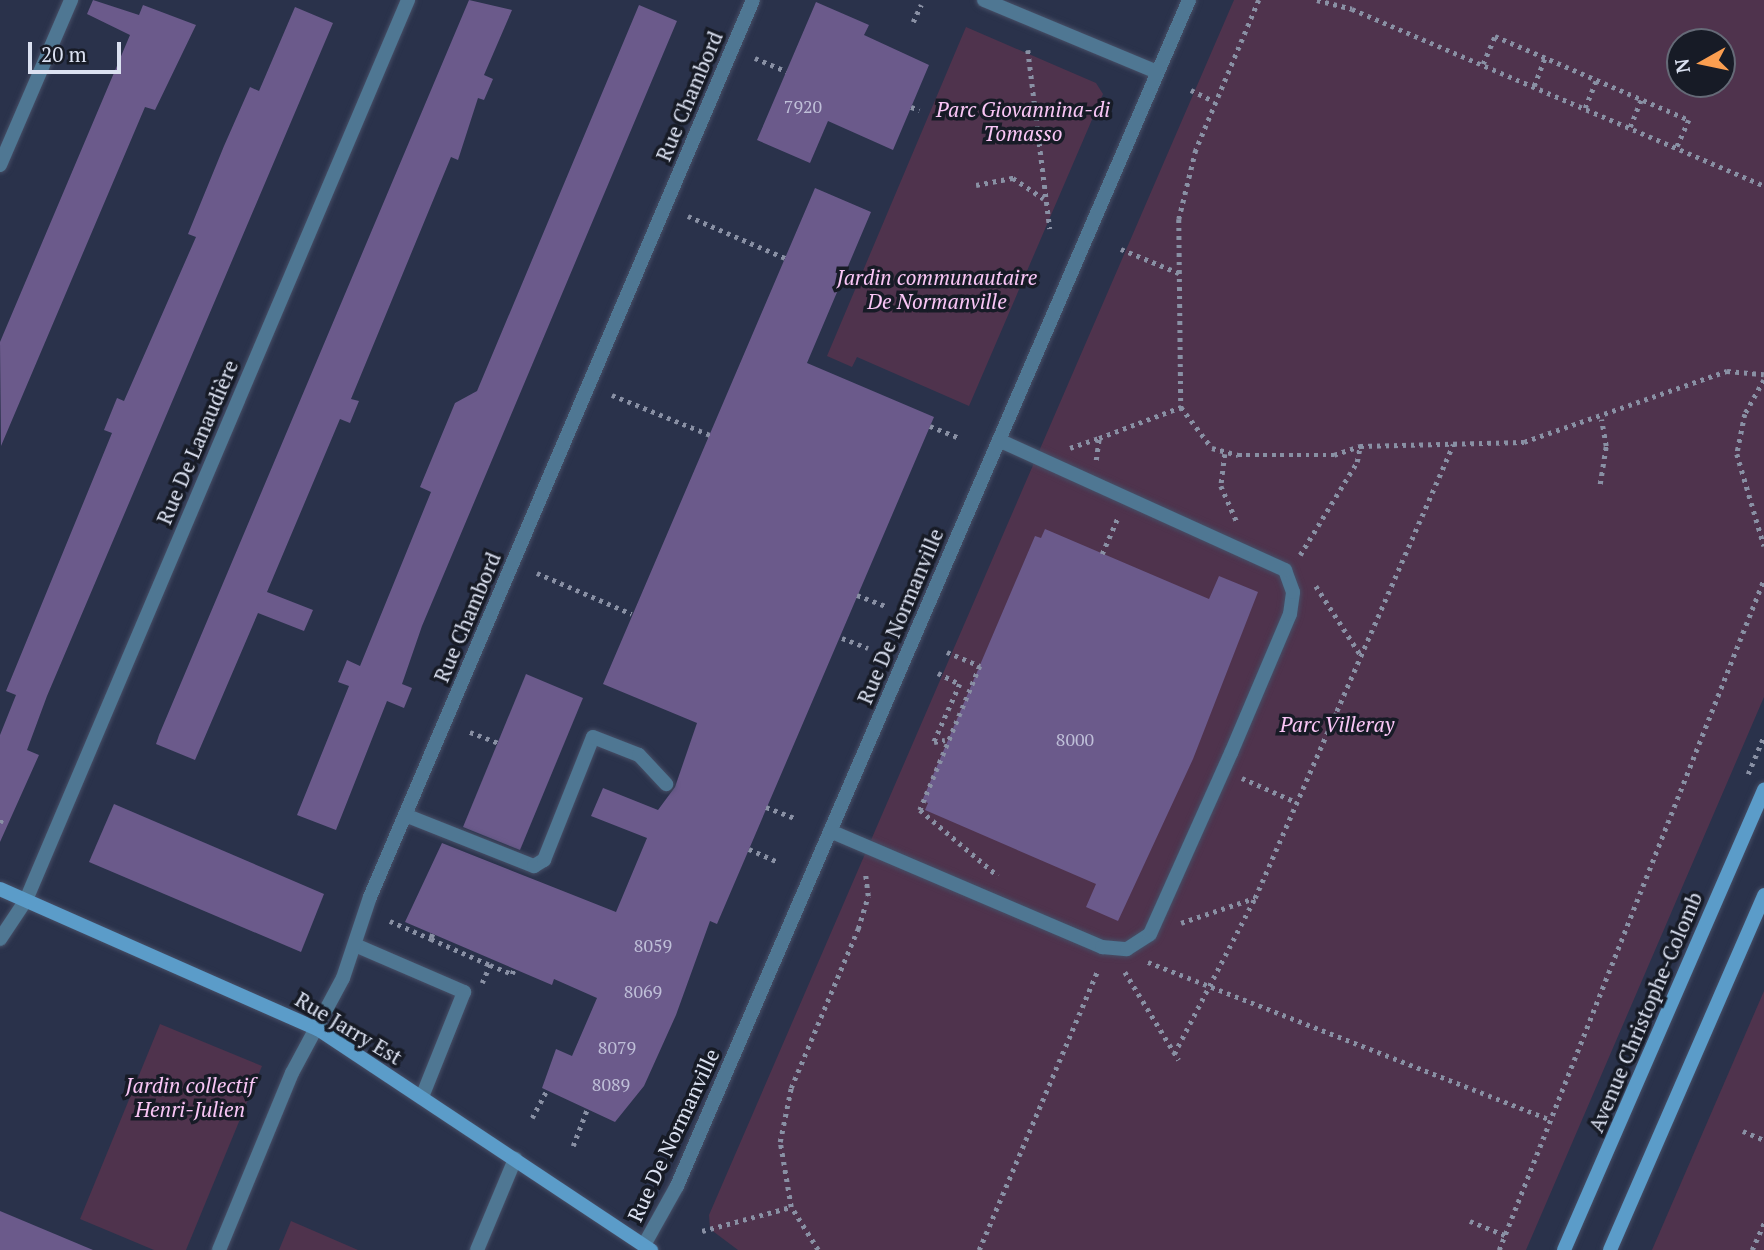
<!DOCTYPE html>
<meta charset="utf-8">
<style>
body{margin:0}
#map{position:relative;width:1764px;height:1250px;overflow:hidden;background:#2a324b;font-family:"PT Serif",serif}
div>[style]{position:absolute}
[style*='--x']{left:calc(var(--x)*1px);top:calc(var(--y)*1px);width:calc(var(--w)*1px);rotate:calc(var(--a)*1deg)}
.green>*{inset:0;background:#4f334d}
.building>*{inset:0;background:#6b5a8b}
.path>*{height:4.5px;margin-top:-2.25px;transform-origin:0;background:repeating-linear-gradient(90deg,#8990a4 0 3.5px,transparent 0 8.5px)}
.roads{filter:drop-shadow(0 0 2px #464e66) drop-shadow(0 0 2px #464e66)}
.service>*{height:14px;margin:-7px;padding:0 7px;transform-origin:7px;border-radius:7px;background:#4f7793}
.minor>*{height:14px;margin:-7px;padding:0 7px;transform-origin:7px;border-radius:7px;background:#4f7793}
.secondary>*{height:14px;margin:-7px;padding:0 7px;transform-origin:7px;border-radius:7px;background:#5b9cc9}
span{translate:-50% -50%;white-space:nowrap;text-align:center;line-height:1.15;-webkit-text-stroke:7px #171b26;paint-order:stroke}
.number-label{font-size:18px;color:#bfbfd8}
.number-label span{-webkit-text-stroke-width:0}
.street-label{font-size:21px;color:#dbe1f1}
.park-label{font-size:21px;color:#fac6f6;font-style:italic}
.north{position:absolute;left:1666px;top:28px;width:70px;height:70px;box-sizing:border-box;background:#171b26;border:2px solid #656a77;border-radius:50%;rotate:261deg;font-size:19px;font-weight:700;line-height:28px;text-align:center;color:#dbe1f1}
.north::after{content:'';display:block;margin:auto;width:24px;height:32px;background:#fb9e50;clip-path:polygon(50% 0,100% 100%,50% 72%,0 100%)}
.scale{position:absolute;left:28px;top:42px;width:93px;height:32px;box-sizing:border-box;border:4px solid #dbe1f1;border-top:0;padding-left:9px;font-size:21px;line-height:24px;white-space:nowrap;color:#dbe1f1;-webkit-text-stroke:5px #171b26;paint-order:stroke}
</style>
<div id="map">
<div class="green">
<i style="clip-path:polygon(evenodd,1234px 0,1764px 0,1764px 697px,1526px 1250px,738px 1250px,710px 1229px,709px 1215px,1234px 0,1680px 42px,1722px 42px,1722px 84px,1680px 84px,1680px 42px)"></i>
<i style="clip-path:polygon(966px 27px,1096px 83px,1103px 94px,969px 406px,857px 357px,852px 367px,827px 356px)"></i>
<i style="clip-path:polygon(1764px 991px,1764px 1250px,1652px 1250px)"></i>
<i style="clip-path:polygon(160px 1024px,262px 1066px,186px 1250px,154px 1250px,80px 1219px)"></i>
<i style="clip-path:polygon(291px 1221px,358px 1250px,279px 1250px)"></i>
</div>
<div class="building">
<i style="clip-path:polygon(93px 0,139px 15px,143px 5px,196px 25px,155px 110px,145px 107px,1px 446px,0 342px,130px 35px,87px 14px)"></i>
<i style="clip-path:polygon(469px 0,512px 10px,484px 75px,493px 79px,484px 100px,478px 98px,458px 160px,451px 157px,351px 399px,359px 401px,350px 423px,340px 419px,267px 592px,313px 610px,304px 631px,258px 613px,195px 760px,156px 744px,159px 735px)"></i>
<i style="clip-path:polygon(816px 2px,869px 25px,864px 35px,929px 65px,893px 150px,828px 121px,810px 163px,757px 140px)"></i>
<i style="clip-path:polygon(639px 5px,677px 21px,422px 626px,402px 684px,412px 688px,404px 708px,387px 701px,336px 830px,297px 815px,349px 686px,338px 682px,347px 660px,360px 666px,431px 492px,420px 487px,455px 403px,477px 391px)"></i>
<i style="clip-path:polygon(295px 7px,333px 23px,47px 696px,27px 750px,39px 755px,0 842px,0 735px,16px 695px,6px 691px,112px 433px,104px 430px,117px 398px,124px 401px,196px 237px,188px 234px,224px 146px,250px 87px,259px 91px)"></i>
<i style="clip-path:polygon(815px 188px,871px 212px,807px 363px,934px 417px,717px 924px,710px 921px,676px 1015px,644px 1086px,615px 1122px,542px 1088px,556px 1049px,572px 1056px,597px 998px,554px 979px,552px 985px,405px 922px,442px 843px,616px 912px,647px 838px,591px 816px,603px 788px,658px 810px,675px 787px,697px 723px,603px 684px)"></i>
<i style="clip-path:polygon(1045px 529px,1209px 599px,1219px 576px,1258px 592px,1193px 759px,1118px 921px,1086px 907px,1096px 884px,925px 810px,928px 803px,922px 801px,1035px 536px,1041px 538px)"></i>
<i style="clip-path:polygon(526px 674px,583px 698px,520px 850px,463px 827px)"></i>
<i style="clip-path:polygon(114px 804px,324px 894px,301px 952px,89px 862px)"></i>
<i style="clip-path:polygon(0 1211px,93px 1250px,0 1250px)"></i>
</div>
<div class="path">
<i style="--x:1259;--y:0;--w:163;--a:112.8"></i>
<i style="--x:1196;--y:150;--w:71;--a:103.8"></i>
<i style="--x:1179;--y:219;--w:188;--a:89.4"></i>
<i style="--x:1181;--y:407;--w:51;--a:52.9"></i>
<i style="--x:1212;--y:448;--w:27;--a:15"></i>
<i style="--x:1238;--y:455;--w:96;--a:0"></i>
<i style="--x:1334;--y:455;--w:28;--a:-19"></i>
<i style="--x:1360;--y:446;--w:164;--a:-1.4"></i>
<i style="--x:1524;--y:442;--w:215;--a:-19.3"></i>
<i style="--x:1727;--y:371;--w:37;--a:5"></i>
<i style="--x:1317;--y:0;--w:36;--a:14"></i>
<i style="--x:1352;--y:9;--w:448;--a:23.2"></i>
<i style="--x:913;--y:22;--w:19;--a:-65"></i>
<i style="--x:1028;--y:50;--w:180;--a:83"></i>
<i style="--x:755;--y:58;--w:34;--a:23"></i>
<i style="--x:1483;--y:64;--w:30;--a:-67"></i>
<i style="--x:1495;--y:36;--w:211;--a:23.4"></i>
<i style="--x:1689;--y:120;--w:30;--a:114"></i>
<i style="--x:1534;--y:86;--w:30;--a:-69"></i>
<i style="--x:1191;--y:90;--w:25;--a:26"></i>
<i style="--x:911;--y:107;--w:9;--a:18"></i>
<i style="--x:1585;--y:108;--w:29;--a:-68"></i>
<i style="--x:1630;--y:127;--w:29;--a:-68"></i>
<i style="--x:976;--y:185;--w:38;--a:-11"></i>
<i style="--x:1013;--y:178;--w:37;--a:34"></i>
<i style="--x:688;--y:216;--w:106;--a:23.4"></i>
<i style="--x:1121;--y:249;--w:63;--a:22.5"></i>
<i style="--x:1764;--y:380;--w:39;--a:119"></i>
<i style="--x:1745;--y:414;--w:41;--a:101.3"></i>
<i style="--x:1737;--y:454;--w:96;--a:73.6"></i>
<i style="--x:612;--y:395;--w:106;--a:22.2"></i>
<i style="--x:930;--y:426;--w:31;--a:22"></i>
<i style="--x:1070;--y:448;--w:31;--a:-19"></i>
<i style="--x:1225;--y:454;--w:32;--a:97"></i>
<i style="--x:1221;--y:486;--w:39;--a:66"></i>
<i style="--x:1096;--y:460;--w:22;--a:-82"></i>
<i style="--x:1099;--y:438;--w:88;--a:-20.7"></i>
<i style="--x:1600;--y:484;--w:38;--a:-81"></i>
<i style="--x:1606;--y:446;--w:27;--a:-100"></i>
<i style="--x:1102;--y:554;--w:40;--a:-66.6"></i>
<i style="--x:1300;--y:555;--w:109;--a:-58.5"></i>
<i style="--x:1357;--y:462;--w:16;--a:-79"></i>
<i style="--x:537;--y:573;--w:103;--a:23.3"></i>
<i style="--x:1316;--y:586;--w:81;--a:57.1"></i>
<i style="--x:857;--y:595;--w:31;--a:21"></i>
<i style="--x:842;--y:638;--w:28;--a:21"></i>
<i style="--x:947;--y:652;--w:36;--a:23"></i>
<i style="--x:980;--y:666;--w:156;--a:112.6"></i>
<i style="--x:920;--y:810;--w:102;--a:40.2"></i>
<i style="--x:938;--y:673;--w:25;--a:27"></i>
<i style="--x:960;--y:684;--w:64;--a:114.1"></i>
<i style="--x:934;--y:742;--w:11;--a:-10"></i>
<i style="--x:1333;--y:714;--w:25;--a:26"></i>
<i style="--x:470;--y:732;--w:30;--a:21"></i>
<i style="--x:1748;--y:774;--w:41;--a:-67.2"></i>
<i style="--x:1242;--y:778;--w:59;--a:24"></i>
<i style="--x:766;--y:807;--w:31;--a:21"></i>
<i style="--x:0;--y:823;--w:5;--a:-68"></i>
<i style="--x:749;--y:849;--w:30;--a:24"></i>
<i style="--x:390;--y:921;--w:45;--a:23.7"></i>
<i style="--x:1181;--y:923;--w:78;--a:-18.7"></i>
<i style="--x:433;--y:934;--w:5;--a:112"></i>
<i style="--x:431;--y:939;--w:64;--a:23.8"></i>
<i style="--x:490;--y:965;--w:24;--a:22"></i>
<i style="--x:512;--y:974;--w:5;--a:-68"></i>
<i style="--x:1148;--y:962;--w:433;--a:21.4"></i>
<i style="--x:1125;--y:972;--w:103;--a:58.5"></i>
<i style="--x:482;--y:983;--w:20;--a:-66"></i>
<i style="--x:1174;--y:1054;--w:176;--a:-62.6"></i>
<i style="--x:1255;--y:898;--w:495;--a:-66.4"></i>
<i style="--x:532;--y:1118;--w:32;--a:-62"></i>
<i style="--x:1743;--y:1131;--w:23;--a:23"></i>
<i style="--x:573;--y:1146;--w:39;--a:-69"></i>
<i style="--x:1470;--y:1221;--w:38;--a:22"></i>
<i style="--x:702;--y:1231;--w:92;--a:-15.1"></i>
<i style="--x:818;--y:1250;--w:51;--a:-122.1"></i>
<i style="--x:791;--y:1207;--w:66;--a:-99.6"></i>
<i style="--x:780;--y:1142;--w:55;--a:-78.5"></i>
<i style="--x:791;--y:1088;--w:173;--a:-67.2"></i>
<i style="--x:858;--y:929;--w:34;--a:-73"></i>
<i style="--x:868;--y:896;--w:25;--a:-97"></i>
<i style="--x:979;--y:1250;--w:305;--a:-67"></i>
<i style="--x:1499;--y:1250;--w:721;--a:-68.45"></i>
<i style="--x:1752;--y:1250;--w:30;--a:-66"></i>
</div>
<div class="roads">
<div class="service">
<i style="--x:405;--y:815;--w:139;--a:21.6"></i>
<i style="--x:534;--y:866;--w:12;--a:-31"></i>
<i style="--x:544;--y:860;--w:132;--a:-68.3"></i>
<i style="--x:593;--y:737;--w:49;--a:21.4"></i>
<i style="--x:639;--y:755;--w:40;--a:47"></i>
<i style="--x:830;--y:831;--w:296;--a:23.1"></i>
<i style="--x:1102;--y:947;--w:25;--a:5"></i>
<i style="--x:1127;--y:949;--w:27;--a:-33"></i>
<i style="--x:1150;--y:934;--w:198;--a:-65.9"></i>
<i style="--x:1231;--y:753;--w:151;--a:-67"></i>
<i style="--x:1290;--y:614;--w:22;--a:-82"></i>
<i style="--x:1293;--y:592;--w:23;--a:-110"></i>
<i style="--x:1285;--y:570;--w:314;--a:-155.6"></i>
<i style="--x:0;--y:939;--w:47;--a:-56.3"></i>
<i style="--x:355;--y:945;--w:119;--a:23.3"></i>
<i style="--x:464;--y:992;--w:113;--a:111.8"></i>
<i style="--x:477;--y:1250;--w:99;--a:-67.3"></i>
</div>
<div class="minor">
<i style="--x:984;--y:0;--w:187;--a:22.6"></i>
<i style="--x:0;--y:165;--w:180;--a:-66.7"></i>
<i style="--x:26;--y:900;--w:978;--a:-67"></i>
<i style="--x:644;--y:1245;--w:68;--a:-60.8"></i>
<i style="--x:677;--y:1186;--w:1292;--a:-66.65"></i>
<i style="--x:219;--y:1250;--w:191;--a:-67.6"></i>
<i style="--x:292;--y:1073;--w:108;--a:-61.8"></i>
<i style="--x:343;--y:978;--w:85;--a:-71.6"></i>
<i style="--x:370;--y:897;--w:975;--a:-66.88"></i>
</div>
<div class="secondary">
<i style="--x:0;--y:889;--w:347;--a:23.8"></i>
<i style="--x:318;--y:1029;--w:400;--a:33.6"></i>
<i style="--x:1564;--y:1250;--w:502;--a:-66.5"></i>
<i style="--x:1610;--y:1250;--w:387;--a:-66.5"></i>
</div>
</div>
<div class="number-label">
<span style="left:803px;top:106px">7920</span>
<span style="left:1075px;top:739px">8000</span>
<span style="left:653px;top:945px">8059</span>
<span style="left:643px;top:991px">8069</span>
<span style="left:617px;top:1047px">8079</span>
<span style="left:611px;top:1084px">8089</span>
</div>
<div class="street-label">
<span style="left:689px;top:96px;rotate:-67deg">Rue Chambord</span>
<span style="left:197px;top:442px;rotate:-67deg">Rue De Lanaudière</span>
<span style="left:900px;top:616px;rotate:-67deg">Rue De Normanville</span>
<span style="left:467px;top:617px;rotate:-67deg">Rue Chambord</span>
<span style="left:1645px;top:1012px;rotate:-67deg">Avenue Christophe-Colomb</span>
<span style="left:349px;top:1028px;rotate:31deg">Rue Jarry Est</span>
<span style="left:673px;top:1135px;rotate:-65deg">Rue De Normanville</span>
</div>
<div class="park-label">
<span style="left:1023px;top:121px">Parc Giovannina-di<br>Tomasso</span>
<span style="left:937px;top:289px">Jardin communautaire<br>De Normanville</span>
<span style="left:1337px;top:724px">Parc Villeray</span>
<span style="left:190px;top:1097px">Jardin collectif<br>Henri-Julien</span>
</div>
<div class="north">N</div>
<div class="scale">20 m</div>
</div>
